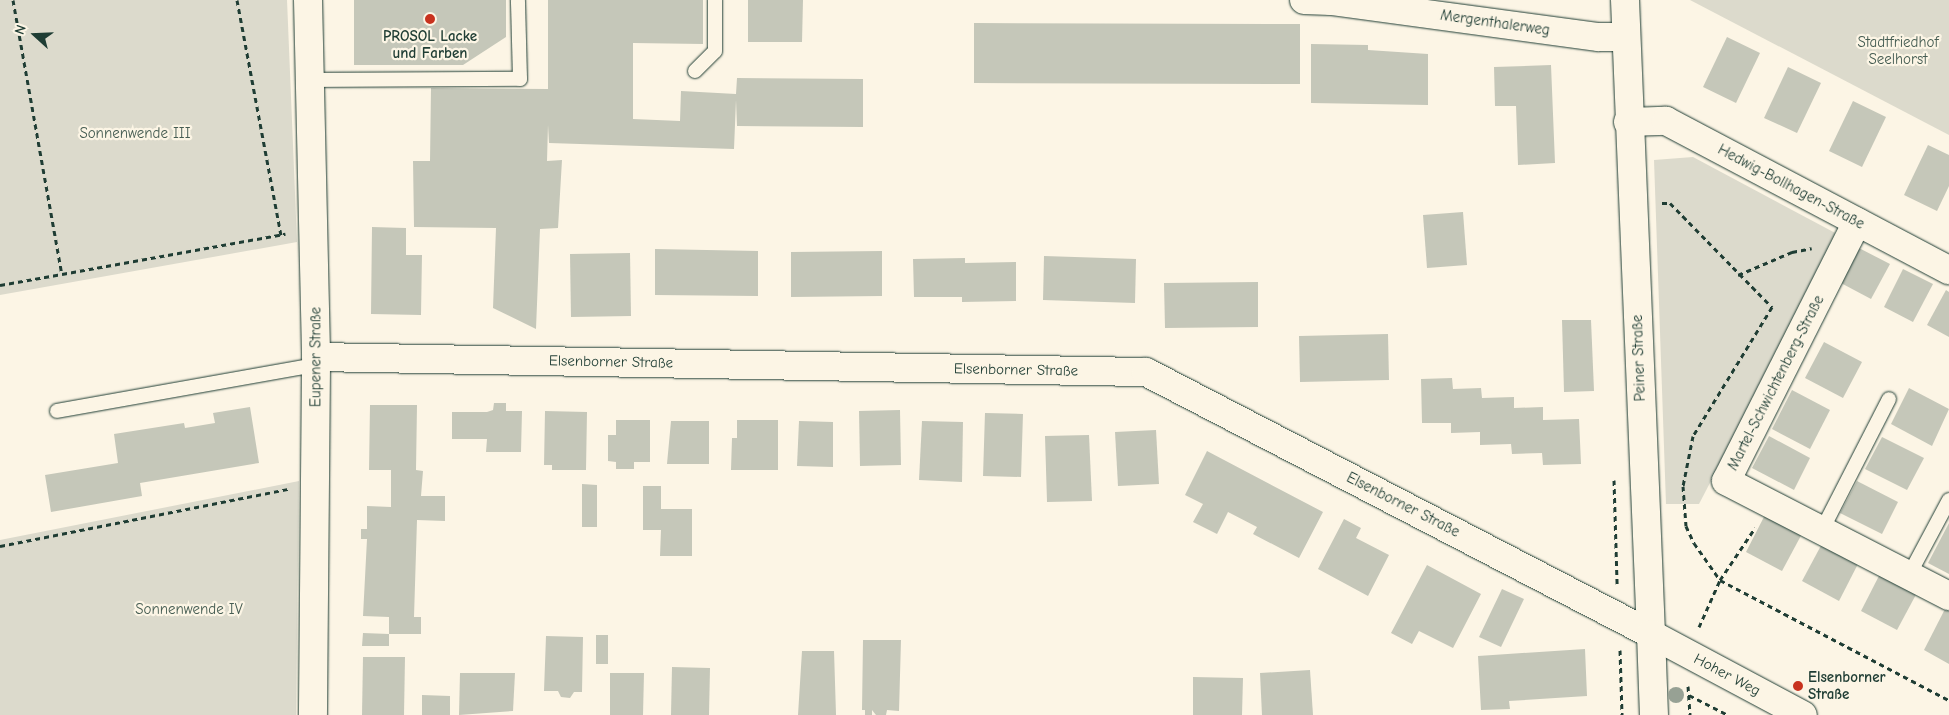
<!DOCTYPE html>
<meta charset="utf-8">
<style>
body{margin:0}
#map{position:relative;width:1949px;height:715px;overflow:hidden;background:#fcf5e5;font-family:"Comic Neue",sans-serif}
div>[style]{position:absolute}
[style*='--x']{left:calc(var(--x)*1px);top:calc(var(--y)*1px);width:calc(var(--w)*1px);rotate:calc(var(--a)*1deg)}
.green>*{inset:0;background:#dcdacc}
.building>*{inset:0;background:#c5c7b9}
.path>*{height:3px;margin-top:-1.5px;transform-origin:0;background:repeating-linear-gradient(90deg,#1f3d34 0 5px,transparent 0 9px)}
.roads{filter:drop-shadow(0 0 1px #1f3d34) drop-shadow(0 0 1px #1f3d34)}
.lane>*{height:14px;margin:-7px;padding:0 7px;transform-origin:7px;border-radius:7px;background:#fcf5e5}
.street>*{height:28px;margin:-14px;padding:0 14px;transform-origin:14px;border-radius:14px;background:#fcf5e5}
.secondary>*{height:28px;margin:-14px;padding:0 14px;transform-origin:14px;border-radius:14px;background:#fcf5e5}
.trees>*{width:16px;height:16px;margin:-8px;border-radius:50%;background:#97a194}
.dots>*{width:14px;height:14px;translate:-50% -50%;box-sizing:border-box;border:2px solid #fcf5e5;border-radius:50%}
span{translate:-50% -50%;white-space:nowrap;text-align:center;line-height:1.15;-webkit-text-stroke:4.5px #fcf5e5;paint-order:stroke}
.street-label{font-size:15px;color:#1f3d34}
.poi-label{font-size:15px;color:#1f3d34;font-weight:700}
.left{translate:0 -50%;text-align:left}
.park-label{font-size:15px;color:#455c52}
.north{position:absolute;left:10px;top:10px;width:50px;height:50px;-webkit-text-stroke:4px #fcf5e5;paint-order:stroke;rotate:290deg;font-size:14px;font-weight:700;line-height:20px;text-align:center;color:#1f3d34}
.north::after{content:'';display:block;margin:auto;width:18px;height:22px;background:#1f3d34;clip-path:polygon(50% 0,100% 100%,50% 72%,0 100%)}
</style>
<div id="map">
<div class="green">
<i style="clip-path:polygon(0 0,287px 0,297px 242px,0 295px)"></i>
<i style="clip-path:polygon(1690px 0,1949px 0,1949px 135px)"></i>
<i style="clip-path:polygon(1693px 157px,1839px 235px,1699px 504px,1666px 504px,1654px 160px)"></i>
<i style="clip-path:polygon(299px 481px,296px 715px,0 715px,0 540px)"></i>
</div>
<div class="building">
<i style="clip-path:polygon(354px 0,506px 0,506px 37px,463px 65px,354px 65px)"></i>
<i style="clip-path:polygon(548px 0,703px 0,703px 44px,633px 43px,633px 119px,680px 121px,681px 91px,736px 94px,737px 78px,863px 79px,863px 127px,737px 126px,736px 100px,734px 149px,549px 143px,548px 125px,547px 161px,562px 160px,558px 228px,540px 229px,536px 329px,493px 308px,496px 228px,414px 227px,413px 161px,430px 161px,431px 88px,548px 89px)"></i>
<i style="clip-path:polygon(748px 0,803px 0,802px 42px,748px 42px)"></i>
<i style="clip-path:polygon(974px 23px,1300px 24px,1300px 84px,974px 83px)"></i>
<i style="clip-path:polygon(1727px 37px,1760px 53px,1736px 103px,1703px 87px)"></i>
<i style="clip-path:polygon(1311px 44px,1368px 45px,1368px 50px,1428px 54px,1428px 105px,1311px 103px)"></i>
<i style="clip-path:polygon(1551px 65px,1555px 163px,1518px 165px,1516px 106px,1495px 106px,1494px 67px)"></i>
<i style="clip-path:polygon(1788px 67px,1821px 83px,1797px 133px,1764px 118px)"></i>
<i style="clip-path:polygon(1853px 101px,1886px 117px,1862px 167px,1829px 151px)"></i>
<i style="clip-path:polygon(1928px 145px,1949px 155px,1949px 186px,1937px 211px,1904px 195px)"></i>
<i style="clip-path:polygon(1463px 212px,1467px 265px,1427px 268px,1423px 215px)"></i>
<i style="clip-path:polygon(372px 227px,406px 228px,406px 255px,422px 255px,421px 315px,371px 314px)"></i>
<i style="clip-path:polygon(1857px 247px,1890px 264px,1871px 299px,1839px 282px)"></i>
<i style="clip-path:polygon(655px 249px,758px 251px,758px 296px,655px 295px)"></i>
<i style="clip-path:polygon(882px 251px,882px 296px,791px 297px,791px 252px)"></i>
<i style="clip-path:polygon(630px 253px,631px 316px,571px 317px,570px 254px)"></i>
<i style="clip-path:polygon(1044px 256px,1136px 259px,1135px 303px,1043px 300px)"></i>
<i style="clip-path:polygon(965px 258px,965px 263px,1016px 262px,1016px 301px,962px 302px,962px 297px,914px 297px,913px 259px)"></i>
<i style="clip-path:polygon(1903px 269px,1933px 284px,1913px 322px,1884px 307px)"></i>
<i style="clip-path:polygon(1258px 282px,1258px 327px,1165px 328px,1164px 283px)"></i>
<i style="clip-path:polygon(1946px 290px,1949px 292px,1949px 337px,1927px 325px)"></i>
<i style="clip-path:polygon(1562px 320px,1591px 320px,1594px 391px,1564px 392px)"></i>
<i style="clip-path:polygon(1388px 334px,1389px 380px,1300px 382px,1299px 336px)"></i>
<i style="clip-path:polygon(1824px 342px,1862px 362px,1843px 398px,1805px 378px)"></i>
<i style="clip-path:polygon(1452px 378px,1453px 389px,1481px 388px,1482px 398px,1514px 397px,1514px 408px,1543px 407px,1543px 420px,1579px 419px,1581px 464px,1543px 465px,1542px 453px,1512px 454px,1511px 444px,1480px 445px,1480px 432px,1451px 433px,1451px 423px,1422px 423px,1421px 379px)"></i>
<i style="clip-path:polygon(1909px 388px,1949px 409px,1932px 446px,1891px 424px)"></i>
<i style="clip-path:polygon(1792px 390px,1830px 410px,1810px 449px,1772px 429px)"></i>
<i style="clip-path:polygon(494px 403px,506px 403px,506px 411px,522px 411px,521px 452px,486px 452px,487px 439px,452px 439px,452px 412px,487px 412px,493px 410px)"></i>
<i style="clip-path:polygon(370px 405px,417px 405px,416px 470px,423px 471px,421px 496px,445px 496px,445px 521px,417px 520px,414px 617px,421px 617px,421px 634px,389px 634px,389px 646px,362px 646px,363px 633px,389px 634px,389px 617px,363px 616px,367px 539px,361px 539px,361px 529px,367px 529px,367px 506px,391px 507px,391px 470px,369px 470px)"></i>
<i style="clip-path:polygon(250px 407px,259px 463px,140px 483px,142px 496px,51px 512px,45px 475px,118px 463px,114px 434px,184px 423px,185px 428px,215px 423px,213px 413px)"></i>
<i style="clip-path:polygon(900px 410px,901px 465px,860px 466px,859px 411px)"></i>
<i style="clip-path:polygon(545px 411px,587px 412px,586px 470px,552px 470px,552px 465px,544px 465px)"></i>
<i style="clip-path:polygon(985px 413px,1023px 414px,1021px 477px,983px 476px)"></i>
<i style="clip-path:polygon(616px 420px,650px 420px,650px 462px,634px 462px,634px 469px,616px 469px,616px 462px,608px 461px,608px 435px,616px 435px)"></i>
<i style="clip-path:polygon(737px 420px,778px 420px,778px 470px,731px 470px,732px 438px,737px 438px)"></i>
<i style="clip-path:polygon(671px 421px,709px 421px,709px 464px,667px 464px)"></i>
<i style="clip-path:polygon(799px 421px,833px 422px,833px 467px,797px 466px)"></i>
<i style="clip-path:polygon(922px 421px,963px 422px,962px 482px,919px 480px)"></i>
<i style="clip-path:polygon(1156px 430px,1159px 484px,1118px 486px,1115px 432px)"></i>
<i style="clip-path:polygon(1089px 435px,1092px 501px,1047px 502px,1045px 436px)"></i>
<i style="clip-path:polygon(1769px 436px,1810px 458px,1794px 490px,1752px 468px)"></i>
<i style="clip-path:polygon(1882px 437px,1924px 458px,1907px 490px,1865px 469px)"></i>
<i style="clip-path:polygon(1207px 451px,1323px 512px,1299px 558px,1253px 534px,1257px 527px,1228px 512px,1217px 534px,1193px 522px,1203px 504px,1185px 495px)"></i>
<i style="clip-path:polygon(1857px 481px,1898px 502px,1882px 534px,1840px 513px)"></i>
<i style="clip-path:polygon(582px 484px,597px 485px,597px 527px,582px 527px)"></i>
<i style="clip-path:polygon(643px 486px,661px 486px,661px 509px,692px 509px,692px 556px,660px 556px,661px 530px,643px 530px)"></i>
<i style="clip-path:polygon(1767px 511px,1804px 530px,1782px 571px,1746px 552px)"></i>
<i style="clip-path:polygon(1344px 519px,1361px 528px,1356px 538px,1389px 555px,1368px 596px,1318px 569px)"></i>
<i style="clip-path:polygon(1949px 523px,1949px 574px,1928px 563px)"></i>
<i style="clip-path:polygon(1824px 540px,1860px 560px,1839px 601px,1802px 581px)"></i>
<i style="clip-path:polygon(1427px 565px,1481px 594px,1453px 648px,1419px 631px,1412px 644px,1391px 633px)"></i>
<i style="clip-path:polygon(1882px 570px,1919px 589px,1897px 630px,1861px 611px)"></i>
<i style="clip-path:polygon(1502px 589px,1524px 599px,1501px 647px,1479px 637px)"></i>
<i style="clip-path:polygon(1945px 609px,1949px 611px,1949px 664px,1924px 650px)"></i>
<i style="clip-path:polygon(596px 635px,608px 635px,608px 664px,596px 664px)"></i>
<i style="clip-path:polygon(546px 636px,583px 637px,582px 692px,574px 692px,570px 698px,561px 697px,558px 691px,544px 691px)"></i>
<i style="clip-path:polygon(863px 640px,901px 640px,899px 711px,887px 710px,886px 715px,876px 715px,872px 710px,872px 715px,865px 715px,865px 710px,862px 710px)"></i>
<i style="clip-path:polygon(1585px 649px,1587px 696px,1509px 701px,1510px 709px,1481px 710px,1478px 656px)"></i>
<i style="clip-path:polygon(802px 651px,834px 651px,836px 715px,798px 715px)"></i>
<i style="clip-path:polygon(363px 657px,405px 657px,404px 715px,362px 715px)"></i>
<i style="clip-path:polygon(672px 667px,710px 668px,709px 715px,671px 715px)"></i>
<i style="clip-path:polygon(1310px 670px,1313px 715px,1262px 715px,1260px 673px)"></i>
<i style="clip-path:polygon(460px 673px,515px 673px,513px 711px,459px 715px)"></i>
<i style="clip-path:polygon(610px 673px,644px 673px,643px 715px,610px 715px)"></i>
<i style="clip-path:polygon(1193px 677px,1243px 678px,1242px 715px,1193px 715px)"></i>
<i style="clip-path:polygon(422px 695px,450px 696px,450px 715px,422px 715px)"></i>
</div>
<div class="path">
<i style="--x:13;--y:0;--w:278;--a:79.9"></i>
<i style="--x:62;--y:274;--w:227;--a:-10.2"></i>
<i style="--x:237;--y:0;--w:239;--a:79.4"></i>
<i style="--x:1662;--y:203;--w:8;--a:0"></i>
<i style="--x:1670;--y:203;--w:146;--a:45.6"></i>
<i style="--x:1772;--y:307;--w:151;--a:121.5"></i>
<i style="--x:1693;--y:436;--w:51;--a:101.3"></i>
<i style="--x:1683;--y:486;--w:40;--a:85.7"></i>
<i style="--x:1686;--y:526;--w:19;--a:65"></i>
<i style="--x:1694;--y:543;--w:45;--a:54.9"></i>
<i style="--x:1720;--y:580;--w:259;--a:27.7"></i>
<i style="--x:1738;--y:275;--w:59;--a:-23.1"></i>
<i style="--x:1792;--y:252;--w:20;--a:-11"></i>
<i style="--x:0;--y:285;--w:63;--a:-10.1"></i>
<i style="--x:1614;--y:480;--w:104;--a:88.3"></i>
<i style="--x:0;--y:546;--w:294;--a:-11.2"></i>
<i style="--x:1699;--y:627;--w:51;--a:-65.9"></i>
<i style="--x:1720;--y:580;--w:63;--a:-56.1"></i>
<i style="--x:1620;--y:650;--w:65;--a:88.2"></i>
<i style="--x:1688;--y:686;--w:29;--a:86"></i>
<i style="--x:1689;--y:695;--w:44;--a:27.1"></i>
</div>
<div class="roads">
<div class="lane">
<i style="--x:695;--y:71;--w:28;--a:-45"></i>
<i style="--x:715;--y:51;--w:51;--a:-90"></i>
<i style="--x:311;--y:80;--w:209;--a:-0.3"></i>
<i style="--x:520;--y:79;--w:79;--a:-91.5"></i>
<i style="--x:57;--y:411;--w:263;--a:-10.1"></i>
<i style="--x:1822;--y:530;--w:147;--a:-62.9"></i>
<i style="--x:1909;--y:575;--w:85;--a:-61.9"></i>
</div>
<div class="street">
<i style="--x:308;--y:0;--w:365;--a:88.7"></i>
<i style="--x:316;--y:365;--w:350;--a:90.5"></i>
<i style="--x:1304;--y:0;--w:27;--a:2"></i>
<i style="--x:1331;--y:1;--w:270;--a:7.7"></i>
<i style="--x:1599;--y:37;--w:27;--a:0"></i>
<i style="--x:1625;--y:0;--w:635;--a:87.65"></i>
<i style="--x:1628;--y:122;--w:38;--a:-2"></i>
<i style="--x:1666;--y:121;--w:320;--a:27.8"></i>
<i style="--x:1857;--y:222;--w:290;--a:116.8"></i>
<i style="--x:1726;--y:481;--w:251;--a:27.3"></i>
<i style="--x:316;--y:357;--w:830;--a:1.04"></i>
<i style="--x:1146;--y:372;--w:569;--a:27.42"></i>
</div>
<div class="secondary">
<i style="--x:1651;--y:634;--w:172;--a:28.1"></i>
<i style="--x:1651;--y:634;--w:81;--a:87.9"></i>
</div>
</div>
<div class="trees">
<i style="left:1676px;top:695px"></i>
</div>
<div class="dots">
<i style="left:430px;top:19px;background:#c8321e"></i>
<i style="left:1798px;top:686px;background:#c8321e"></i>
</div>
<div class="street-label">
<span style="left:1495px;top:23px;rotate:8deg">Mergenthalerweg</span>
<span style="left:1791px;top:187px;rotate:28deg">Hedwig-Bollhagen-Straße</span>
<span style="left:316px;top:357px;rotate:-90deg">Eupener Straße</span>
<span style="left:1639px;top:358px;rotate:-92deg">Peiner Straße</span>
<span style="left:611px;top:362px;rotate:1deg">Elsenborner Straße</span>
<span style="left:1016px;top:370px;rotate:1deg">Elsenborner Straße</span>
<span style="left:1776px;top:383px;rotate:-63deg">Martel-Schwichtenberg-Straße</span>
<span style="left:1403px;top:505px;rotate:27deg">Elsenborner Straße</span>
<span style="left:1727px;top:675px;rotate:28deg">Hoher Weg</span>
</div>
<div class="poi-label">
<span style="left:430px;top:45px">PROSOL Lacke<br>und Farben</span>
<span class="left" style="left:1808px;top:686px">Elsenborner<br>Straße</span>
</div>
<div class="park-label">
<span style="left:1898px;top:51px">Stadtfriedhof<br>Seelhorst</span>
<span style="left:135px;top:134px">Sonnenwende III</span>
<span style="left:189px;top:610px">Sonnenwende IV</span>
</div>
<div class="north">N</div>
</div>
